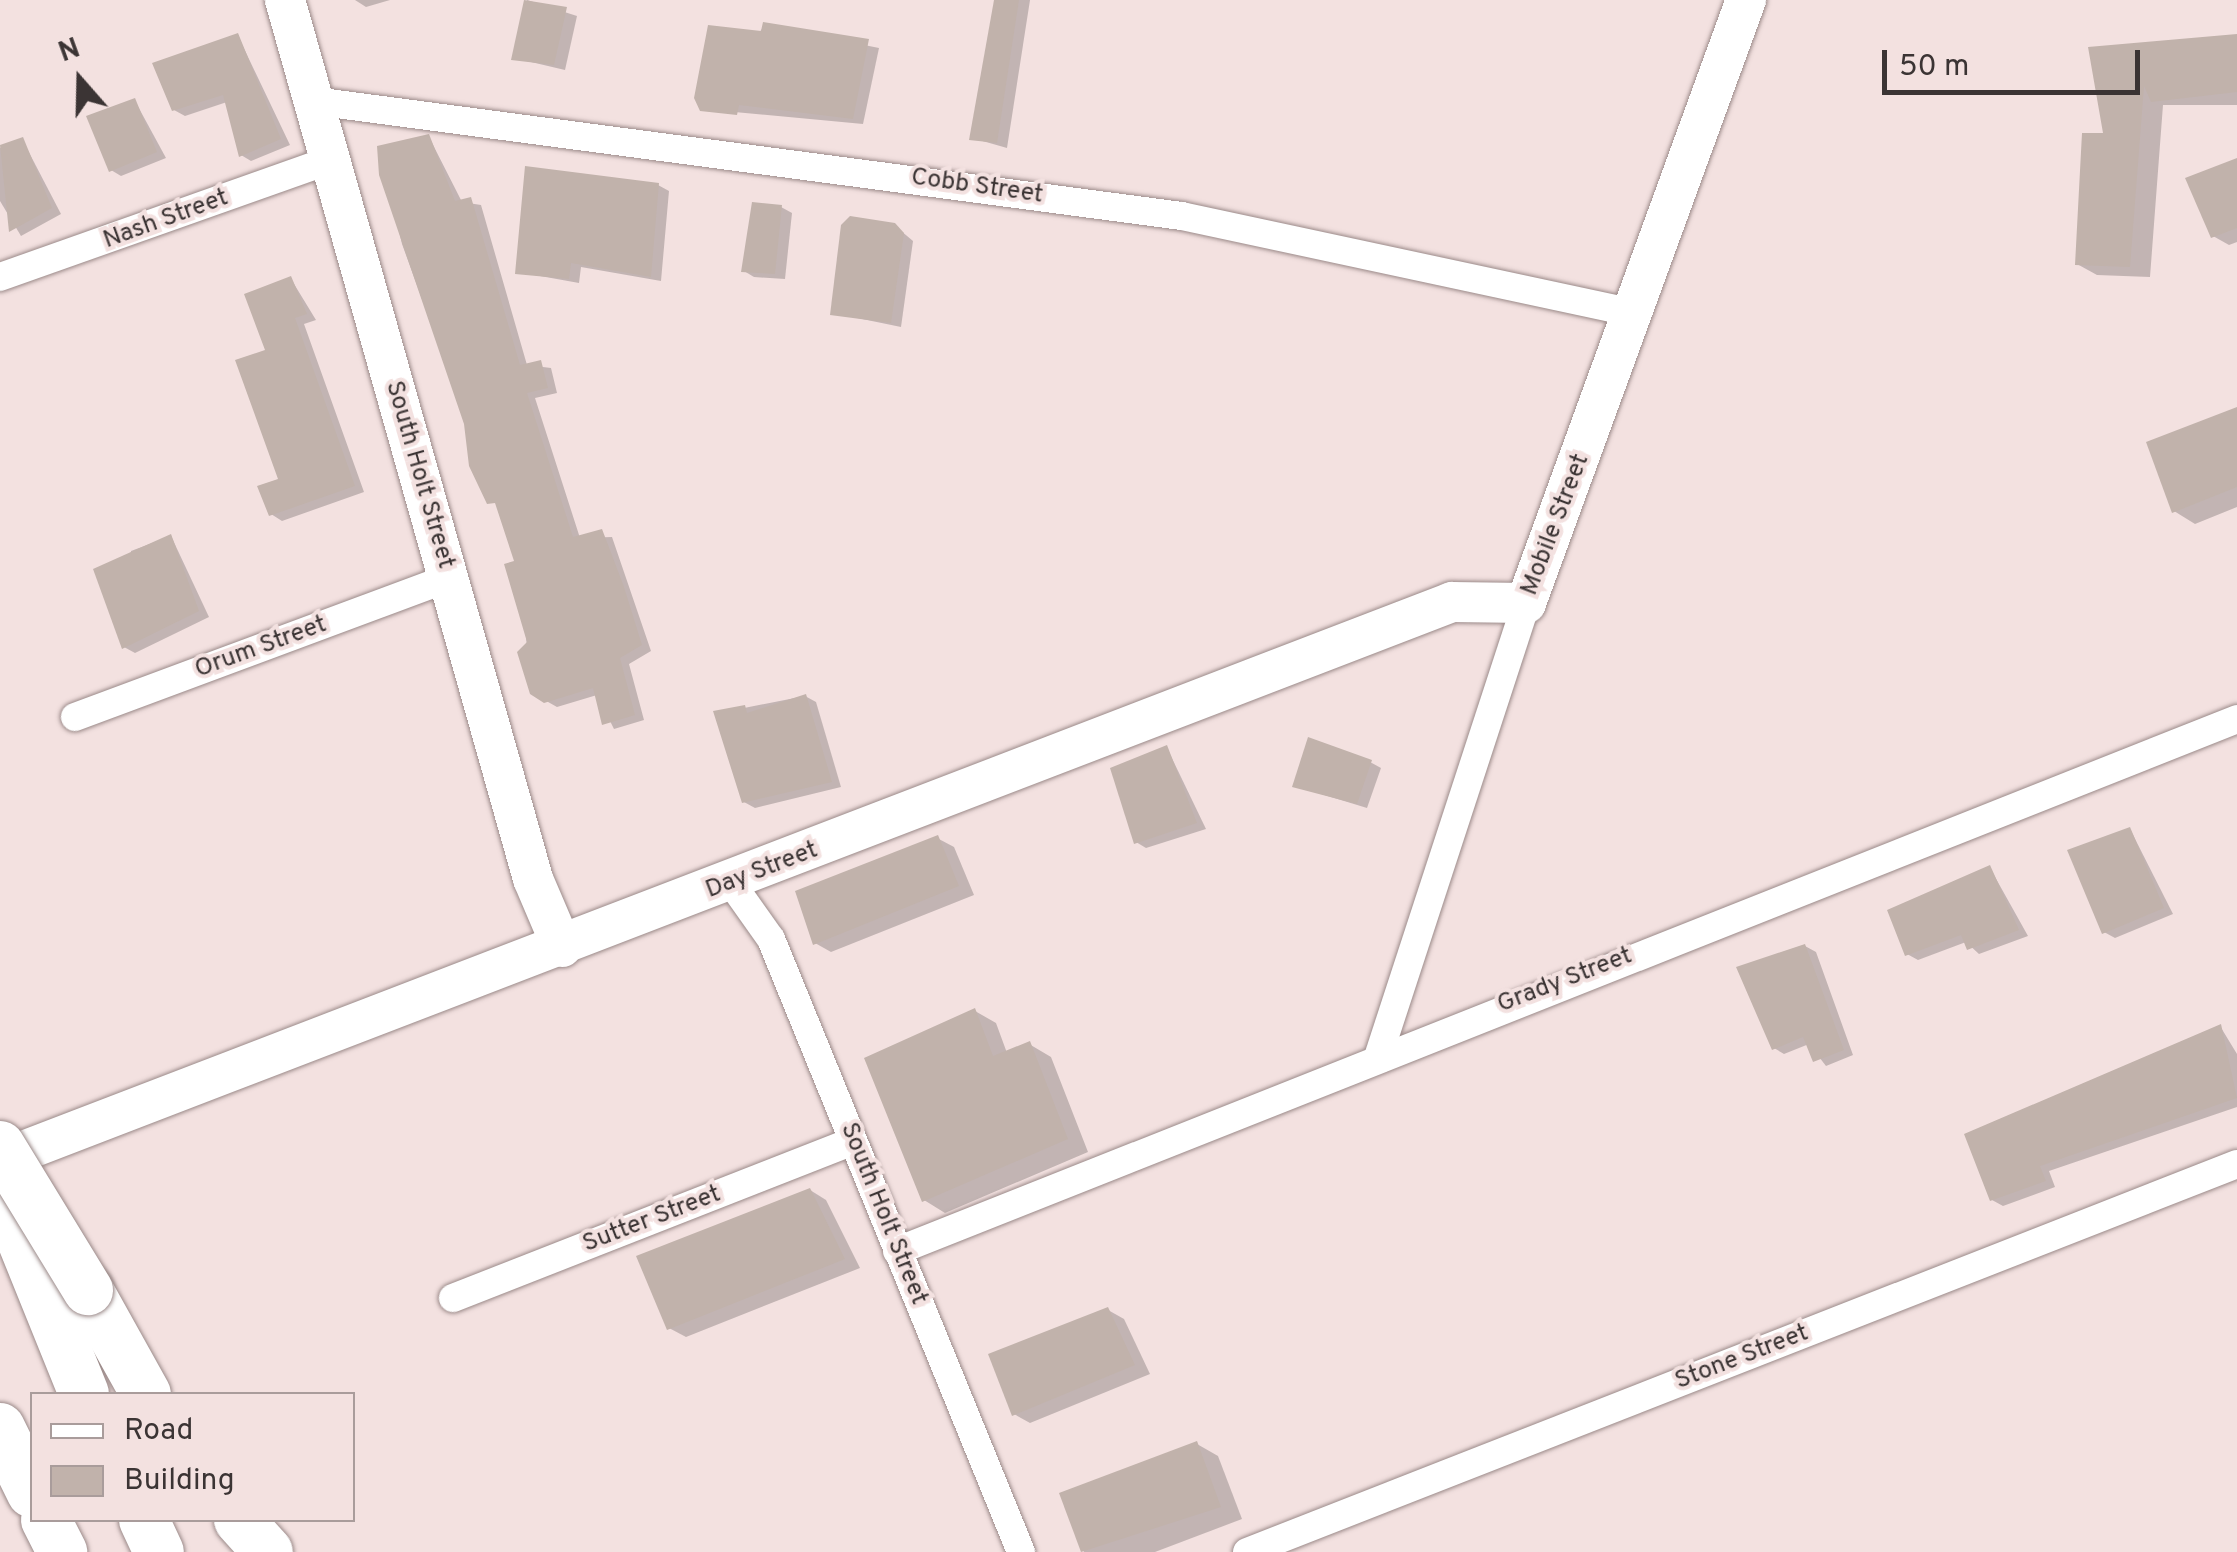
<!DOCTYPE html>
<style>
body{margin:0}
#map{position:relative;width:2237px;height:1552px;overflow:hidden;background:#f3e1e0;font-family:Overpass,sans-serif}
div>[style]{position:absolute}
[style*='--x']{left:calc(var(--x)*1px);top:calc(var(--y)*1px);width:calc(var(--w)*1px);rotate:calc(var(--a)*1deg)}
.shadow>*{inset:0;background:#0003}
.building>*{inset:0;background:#c1b2ab}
.roads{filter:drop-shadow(0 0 2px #9b8a89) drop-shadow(0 0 2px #9b8a89)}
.street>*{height:28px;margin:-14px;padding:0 14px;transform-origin:14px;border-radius:14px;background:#fff}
.secondary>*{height:40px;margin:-20px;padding:0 20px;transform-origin:20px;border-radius:20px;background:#fff}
.highway>*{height:50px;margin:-25px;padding:0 25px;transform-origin:25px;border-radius:25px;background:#fff}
.bridges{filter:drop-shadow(0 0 2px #9b8a89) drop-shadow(0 0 2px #9b8a89)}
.highway-bridge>*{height:50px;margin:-25px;padding:0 25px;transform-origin:25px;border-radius:25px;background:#fff}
span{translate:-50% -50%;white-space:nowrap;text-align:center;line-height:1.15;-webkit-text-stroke:8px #f3e1e0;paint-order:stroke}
.street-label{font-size:25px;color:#3b3434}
.legend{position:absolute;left:30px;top:1392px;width:325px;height:130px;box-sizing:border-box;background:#f3e1e0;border:2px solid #a99c9b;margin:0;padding:12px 18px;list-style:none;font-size:30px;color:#3b3434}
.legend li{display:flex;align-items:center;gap:20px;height:50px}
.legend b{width:50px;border:2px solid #a99c9b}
.north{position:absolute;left:30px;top:30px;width:100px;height:100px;-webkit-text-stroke:8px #f3e1e0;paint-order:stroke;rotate:340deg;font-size:28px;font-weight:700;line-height:40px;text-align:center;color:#3b3434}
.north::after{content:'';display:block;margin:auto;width:35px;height:45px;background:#3b3434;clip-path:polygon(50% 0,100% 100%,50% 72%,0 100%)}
.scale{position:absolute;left:1882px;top:50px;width:258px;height:45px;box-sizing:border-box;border:5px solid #3b3434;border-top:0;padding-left:12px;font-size:30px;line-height:35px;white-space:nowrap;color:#3b3434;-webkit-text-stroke:8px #f3e1e0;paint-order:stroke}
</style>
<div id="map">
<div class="shadow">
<i style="clip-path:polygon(355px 0,390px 0,366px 7px)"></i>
<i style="clip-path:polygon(527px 0,577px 16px,565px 70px,514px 58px)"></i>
<i style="clip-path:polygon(996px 0,1030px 0,1007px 148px,972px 138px)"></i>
<i style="clip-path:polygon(765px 25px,879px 48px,863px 124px,702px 109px)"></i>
<i style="clip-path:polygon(238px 36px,290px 145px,251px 161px,241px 155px,227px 102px,185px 116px,174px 110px)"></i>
<i style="clip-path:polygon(2237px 36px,2237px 105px,2163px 105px,2150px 277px,2097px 275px,2077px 264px,2106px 135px,2090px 49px)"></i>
<i style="clip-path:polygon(135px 101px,166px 158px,121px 176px,111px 170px)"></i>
<i style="clip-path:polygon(429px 137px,462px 202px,481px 205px,527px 365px,551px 368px,557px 393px,535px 398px,580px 538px,612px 537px,651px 651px,629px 664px,644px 720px,614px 729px,597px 695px,557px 707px,532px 693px,518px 563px,402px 244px,380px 148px)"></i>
<i style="clip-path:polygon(22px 139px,61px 214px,21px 236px,0 201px,0 148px)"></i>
<i style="clip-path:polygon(2237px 160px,2237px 242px,2229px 245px,2213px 236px)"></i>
<i style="clip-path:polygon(658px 185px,669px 191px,661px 281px,581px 267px,579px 283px,518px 272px)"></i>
<i style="clip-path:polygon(781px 207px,792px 213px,785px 279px,754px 277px,744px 271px)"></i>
<i style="clip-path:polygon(894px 225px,913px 241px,901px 327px,833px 313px)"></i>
<i style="clip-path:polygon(291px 279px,316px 320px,304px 324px,364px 492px,282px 521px,271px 514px,281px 480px,268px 351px)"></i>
<i style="clip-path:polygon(2237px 410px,2237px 507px,2195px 524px,2174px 511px)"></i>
<i style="clip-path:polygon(171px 536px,209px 617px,135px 653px,124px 647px,131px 551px)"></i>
<i style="clip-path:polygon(805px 696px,816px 702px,841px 787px,755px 808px,744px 802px,744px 708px)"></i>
<i style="clip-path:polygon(1167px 748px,1206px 829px,1146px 848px,1136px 842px)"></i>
<i style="clip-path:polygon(1370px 762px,1381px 768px,1367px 808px,1295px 786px)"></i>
<i style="clip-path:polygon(2130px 829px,2173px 914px,2115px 938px,2104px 932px)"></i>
<i style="clip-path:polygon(937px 838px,954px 847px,974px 895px,831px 952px,815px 943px)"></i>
<i style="clip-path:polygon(1990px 868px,2028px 936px,1979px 954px,1966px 942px,1918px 960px,1907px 954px)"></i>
<i style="clip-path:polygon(1805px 946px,1816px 952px,1853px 1055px,1826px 1066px,1809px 1044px,1784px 1054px,1774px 1048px)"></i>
<i style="clip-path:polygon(975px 1011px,996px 1023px,1007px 1053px,1029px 1044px,1051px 1057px,1088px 1152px,945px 1213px,924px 1200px)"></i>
<i style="clip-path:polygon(2220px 1026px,2237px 1054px,2237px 1107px,2049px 1171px,2055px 1187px,2003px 1206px,1992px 1200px)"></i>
<i style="clip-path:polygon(810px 1190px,826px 1200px,860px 1268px,686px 1337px,669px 1328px)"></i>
<i style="clip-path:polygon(1108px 1310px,1124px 1319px,1150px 1374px,1030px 1423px,1014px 1414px)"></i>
<i style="clip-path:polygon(1197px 1444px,1218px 1456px,1242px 1519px,1155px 1552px,1084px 1552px,1062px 1494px)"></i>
</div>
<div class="building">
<i style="clip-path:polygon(524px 0,567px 7px,554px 65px,511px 60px)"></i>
<i style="clip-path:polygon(994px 0,1019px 0,997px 143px,969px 140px)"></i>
<i style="clip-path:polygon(763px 22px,869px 39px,853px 119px,739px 105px,737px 115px,700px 111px,694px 98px,708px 25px,761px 31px)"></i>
<i style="clip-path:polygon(238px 33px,281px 139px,239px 157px,223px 95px,172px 111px,152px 63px)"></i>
<i style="clip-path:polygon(2237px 34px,2237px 92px,2151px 102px,2144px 86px,2130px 267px,2075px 265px,2082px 133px,2103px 133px,2088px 47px)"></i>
<i style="clip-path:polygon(135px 98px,157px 152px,109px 172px,86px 116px)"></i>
<i style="clip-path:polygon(429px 134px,455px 201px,471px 197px,520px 365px,541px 360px,548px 388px,527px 393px,573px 537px,602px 529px,624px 587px,642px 645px,620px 658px,635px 715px,602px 725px,593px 688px,544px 703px,530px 694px,517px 652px,527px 642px,504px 564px,514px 561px,495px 503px,487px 504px,469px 466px,464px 424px,379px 175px,377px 146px)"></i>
<i style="clip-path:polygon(23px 137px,52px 208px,9px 232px,0 145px)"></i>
<i style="clip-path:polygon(2237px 158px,2237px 228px,2211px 238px,2185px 178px)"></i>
<i style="clip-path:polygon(525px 166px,659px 183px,651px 277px,571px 263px,569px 279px,515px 274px)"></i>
<i style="clip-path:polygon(752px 202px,782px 205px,775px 274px,741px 272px)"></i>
<i style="clip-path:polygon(850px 216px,895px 223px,904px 233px,891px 323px,830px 315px,841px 225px)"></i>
<i style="clip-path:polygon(291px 276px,307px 314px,295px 318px,355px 486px,269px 516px,257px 486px,278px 479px,235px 360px,265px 350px,244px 294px)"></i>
<i style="clip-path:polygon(2237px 407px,2237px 487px,2172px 513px,2146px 442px)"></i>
<i style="clip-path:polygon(171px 534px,199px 611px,122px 649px,93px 569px)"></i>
<i style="clip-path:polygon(806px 694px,832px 782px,742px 803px,713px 711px,745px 705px,747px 713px)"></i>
<i style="clip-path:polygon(1308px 737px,1372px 760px,1357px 804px,1292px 787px)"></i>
<i style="clip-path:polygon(1167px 745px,1197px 823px,1134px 844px,1110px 768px)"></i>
<i style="clip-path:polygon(2130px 827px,2164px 908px,2102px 934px,2067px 850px)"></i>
<i style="clip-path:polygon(938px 835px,959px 886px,813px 945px,795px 891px)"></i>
<i style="clip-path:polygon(1990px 865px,2019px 930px,1967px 950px,1961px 935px,1905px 956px,1887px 910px)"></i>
<i style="clip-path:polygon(1805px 944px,1844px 1050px,1813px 1062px,1803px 1037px,1772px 1050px,1736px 967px)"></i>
<i style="clip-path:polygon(975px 1008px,993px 1056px,1030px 1041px,1068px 1139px,922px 1202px,864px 1058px)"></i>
<i style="clip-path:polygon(2221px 1024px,2237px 1098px,2040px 1166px,2046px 1181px,1990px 1201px,1964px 1134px)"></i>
<i style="clip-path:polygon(810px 1188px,845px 1259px,667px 1330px,636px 1256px)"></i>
<i style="clip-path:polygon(1108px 1307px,1135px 1365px,1012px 1416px,988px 1354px)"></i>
<i style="clip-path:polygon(1197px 1441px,1221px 1507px,1081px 1552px,1059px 1493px)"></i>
</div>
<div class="roads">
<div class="street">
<i style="--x:314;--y:101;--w:876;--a:7.55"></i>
<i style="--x:1182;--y:216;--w:461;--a:12.1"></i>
<i style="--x:0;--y:277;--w:351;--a:-19.5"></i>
<i style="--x:75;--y:717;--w:398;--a:-20.4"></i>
<i style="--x:732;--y:884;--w:67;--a:54.7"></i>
<i style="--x:771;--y:939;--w:662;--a:67.81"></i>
<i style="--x:1379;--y:1054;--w:474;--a:-71.9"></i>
<i style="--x:897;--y:1251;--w:1442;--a:-21.65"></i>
<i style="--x:453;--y:1298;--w:427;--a:-21.4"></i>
<i style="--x:1247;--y:1552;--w:1063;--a:-21.4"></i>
</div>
<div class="secondary">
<i style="--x:285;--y:0;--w:913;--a:74.24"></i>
<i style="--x:533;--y:879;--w:74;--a:66.9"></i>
<i style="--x:0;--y:1160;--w:1556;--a:-21.02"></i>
<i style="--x:1452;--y:602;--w:74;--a:0.8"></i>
<i style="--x:1526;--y:603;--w:642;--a:-69.96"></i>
</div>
<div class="highway">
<i style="--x:0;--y:1186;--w:224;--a:68"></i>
<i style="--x:88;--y:1290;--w:119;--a:60.9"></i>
<i style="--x:0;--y:1428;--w:72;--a:63.8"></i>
<i style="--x:46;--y:1520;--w:36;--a:63"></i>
<i style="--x:144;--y:1520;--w:35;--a:65"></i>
<i style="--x:239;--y:1520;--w:43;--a:47.8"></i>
</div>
</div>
<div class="bridges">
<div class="highway-bridge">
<i style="--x:0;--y:1146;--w:169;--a:58.6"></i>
</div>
</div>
<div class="street-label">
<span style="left:977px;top:187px;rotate:8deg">Cobb Street</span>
<span style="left:166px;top:220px;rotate:-20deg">Nash Street</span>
<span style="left:419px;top:475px;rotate:74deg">South Holt Street</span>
<span style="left:1556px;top:525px;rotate:-69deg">Mobile Street</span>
<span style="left:261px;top:648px;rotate:-20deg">Orum Street</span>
<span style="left:762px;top:871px;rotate:-21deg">Day Street</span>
<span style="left:1565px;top:981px;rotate:-21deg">Grady Street</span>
<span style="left:883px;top:1214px;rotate:68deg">South Holt Street</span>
<span style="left:652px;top:1220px;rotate:-21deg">Sutter Street</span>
<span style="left:1742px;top:1358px;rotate:-21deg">Stone Street</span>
</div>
<ul class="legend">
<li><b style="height:12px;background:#fff"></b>Road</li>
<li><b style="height:28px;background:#c1b2ab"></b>Building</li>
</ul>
<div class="north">N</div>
<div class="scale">50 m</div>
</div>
